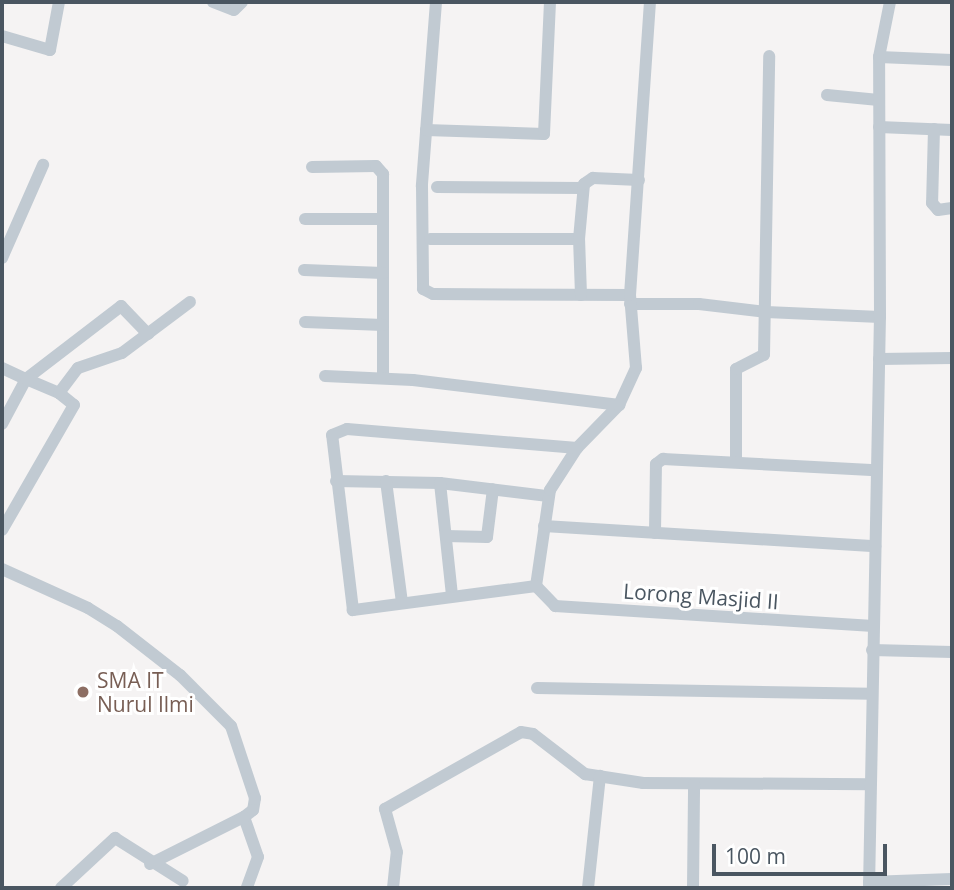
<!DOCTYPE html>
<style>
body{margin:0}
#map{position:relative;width:954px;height:890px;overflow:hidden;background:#f5f3f3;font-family:"Open Sans",sans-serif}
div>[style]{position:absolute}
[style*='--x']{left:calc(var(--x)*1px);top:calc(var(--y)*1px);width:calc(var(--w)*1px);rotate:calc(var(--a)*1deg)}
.minor>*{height:12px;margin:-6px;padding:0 6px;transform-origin:6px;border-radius:6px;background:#c1cad2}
.dots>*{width:19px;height:19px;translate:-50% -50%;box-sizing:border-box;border:4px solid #fff;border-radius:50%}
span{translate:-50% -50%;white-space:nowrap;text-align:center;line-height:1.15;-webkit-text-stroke:6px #fff;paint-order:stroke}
.street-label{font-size:21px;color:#4a5661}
.education-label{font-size:21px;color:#785e54}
.left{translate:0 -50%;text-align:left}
.frame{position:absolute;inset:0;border:4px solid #4a5661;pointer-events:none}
.scale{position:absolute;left:712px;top:844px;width:175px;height:32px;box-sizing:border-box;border:4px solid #4a5661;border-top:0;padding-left:9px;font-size:21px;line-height:24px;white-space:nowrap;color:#4a5661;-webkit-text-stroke:5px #fff;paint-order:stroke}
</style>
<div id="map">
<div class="minor">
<i style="--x:213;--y:2;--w:22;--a:21"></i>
<i style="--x:234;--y:10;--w:11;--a:-45"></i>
<i style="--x:436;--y:2;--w:185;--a:94.4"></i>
<i style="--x:422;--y:186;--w:103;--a:89.4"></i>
<i style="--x:423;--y:289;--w:11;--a:27"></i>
<i style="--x:433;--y:294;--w:197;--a:0.3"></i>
<i style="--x:2;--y:36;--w:50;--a:16.3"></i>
<i style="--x:50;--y:50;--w:49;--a:-79.4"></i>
<i style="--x:879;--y:57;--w:73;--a:2.4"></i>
<i style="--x:827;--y:95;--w:52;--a:5.5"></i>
<i style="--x:879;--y:127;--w:73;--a:2.4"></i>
<i style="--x:934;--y:129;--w:74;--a:91.5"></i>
<i style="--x:932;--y:203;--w:9;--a:49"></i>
<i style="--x:938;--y:210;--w:14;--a:-8"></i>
<i style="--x:426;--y:130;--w:118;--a:1.9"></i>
<i style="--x:544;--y:134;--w:132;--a:-87.4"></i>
<i style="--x:312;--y:167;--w:64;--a:-0.9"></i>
<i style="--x:376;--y:166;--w:11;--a:49"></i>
<i style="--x:383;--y:174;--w:203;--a:90"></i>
<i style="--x:437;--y:187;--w:145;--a:0.4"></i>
<i style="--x:305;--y:219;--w:78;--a:0"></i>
<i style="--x:430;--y:239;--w:149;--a:0"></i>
<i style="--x:2;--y:258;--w:102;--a:-66.2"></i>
<i style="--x:304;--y:270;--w:79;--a:2.2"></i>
<i style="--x:581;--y:295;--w:56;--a:-92"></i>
<i style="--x:579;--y:239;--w:55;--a:-84.8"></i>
<i style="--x:584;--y:184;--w:11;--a:-34"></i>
<i style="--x:593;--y:178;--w:46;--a:2.5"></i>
<i style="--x:630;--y:304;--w:69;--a:0"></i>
<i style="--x:699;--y:304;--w:67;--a:6.8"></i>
<i style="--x:766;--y:312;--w:114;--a:2.5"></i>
<i style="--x:305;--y:322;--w:78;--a:2.2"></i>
<i style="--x:879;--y:359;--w:73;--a:-0.8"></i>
<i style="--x:2;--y:368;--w:26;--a:25"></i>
<i style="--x:26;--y:379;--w:120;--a:-37.5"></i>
<i style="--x:121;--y:306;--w:39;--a:46"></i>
<i style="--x:325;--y:376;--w:88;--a:2.6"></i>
<i style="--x:413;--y:380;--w:208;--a:6.9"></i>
<i style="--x:59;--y:393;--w:31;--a:-53"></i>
<i style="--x:78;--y:368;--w:46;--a:-18.8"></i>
<i style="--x:122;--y:353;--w:85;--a:-36.9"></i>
<i style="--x:2;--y:424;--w:51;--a:-61.9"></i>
<i style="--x:26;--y:379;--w:36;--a:23"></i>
<i style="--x:59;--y:393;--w:19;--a:39"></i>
<i style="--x:74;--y:405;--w:144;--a:119.9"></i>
<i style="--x:736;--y:462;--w:93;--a:-90"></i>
<i style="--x:736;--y:369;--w:31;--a:-27"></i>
<i style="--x:764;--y:355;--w:299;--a:-89"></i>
<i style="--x:336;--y:481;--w:104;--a:1.1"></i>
<i style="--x:440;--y:483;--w:109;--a:6.9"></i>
<i style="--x:386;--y:481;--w:123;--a:82.5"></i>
<i style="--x:440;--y:483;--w:114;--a:83.9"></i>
<i style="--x:544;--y:526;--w:332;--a:3.5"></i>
<i style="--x:655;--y:533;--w:69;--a:-89.2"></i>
<i style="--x:656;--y:464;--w:9;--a:-36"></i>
<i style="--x:663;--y:459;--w:213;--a:3"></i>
<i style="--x:446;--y:536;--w:41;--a:1.4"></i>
<i style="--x:487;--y:537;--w:48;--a:-82.9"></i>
<i style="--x:2;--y:569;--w:94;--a:24.4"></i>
<i style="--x:88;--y:608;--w:34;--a:32"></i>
<i style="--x:117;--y:626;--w:80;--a:37.9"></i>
<i style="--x:180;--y:675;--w:72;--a:45"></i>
<i style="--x:231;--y:726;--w:76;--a:71.6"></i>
<i style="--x:255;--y:798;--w:12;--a:99"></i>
<i style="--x:253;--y:810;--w:11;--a:142"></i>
<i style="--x:244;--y:817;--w:42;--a:70.7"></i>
<i style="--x:258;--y:857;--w:33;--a:110"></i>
<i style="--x:536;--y:586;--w:97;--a:-81.7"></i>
<i style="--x:550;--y:490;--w:50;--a:-57.3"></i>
<i style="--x:577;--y:448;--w:60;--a:-45.7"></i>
<i style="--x:619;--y:405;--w:41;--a:-65.3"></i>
<i style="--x:636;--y:368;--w:73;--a:-94.7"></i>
<i style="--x:630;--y:295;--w:294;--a:-86.1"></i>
<i style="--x:536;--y:586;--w:185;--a:172.5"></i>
<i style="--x:353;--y:610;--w:176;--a:-96.8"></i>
<i style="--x:332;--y:435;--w:16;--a:-22"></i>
<i style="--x:347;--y:429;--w:231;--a:4.7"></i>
<i style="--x:536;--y:586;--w:28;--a:46"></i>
<i style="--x:555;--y:606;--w:319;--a:3.6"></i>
<i style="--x:872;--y:650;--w:80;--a:1.4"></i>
<i style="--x:537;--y:688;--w:334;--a:1"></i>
<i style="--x:150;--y:864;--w:105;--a:-26.6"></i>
<i style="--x:869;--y:882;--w:83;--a:-2.1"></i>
<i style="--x:61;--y:888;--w:74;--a:-42.8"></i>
<i style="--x:115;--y:838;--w:80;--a:32.3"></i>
<i style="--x:393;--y:888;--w:36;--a:-84"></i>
<i style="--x:397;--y:852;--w:45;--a:-105.6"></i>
<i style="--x:385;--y:809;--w:156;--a:-29.5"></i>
<i style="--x:521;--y:732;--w:12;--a:9"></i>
<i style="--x:533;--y:734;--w:66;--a:37.6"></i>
<i style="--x:585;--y:774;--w:59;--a:8.8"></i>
<i style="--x:643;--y:783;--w:226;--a:0.3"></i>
<i style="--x:588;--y:888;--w:113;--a:-83.9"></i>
<i style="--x:693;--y:888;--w:104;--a:-89.4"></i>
<i style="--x:869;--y:888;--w:571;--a:-88.9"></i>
<i style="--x:880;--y:317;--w:260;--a:-90.2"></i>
<i style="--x:879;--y:57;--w:56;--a:-78.7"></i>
</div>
<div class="dots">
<i style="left:83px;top:692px;background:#8d6e63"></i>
</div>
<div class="street-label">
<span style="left:701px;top:596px;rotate:4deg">Lorong Masjid II</span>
</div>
<div class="education-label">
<span class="left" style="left:97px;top:692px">SMA IT<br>Nurul Ilmi</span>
</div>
<div class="frame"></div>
<div class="scale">100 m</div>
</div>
